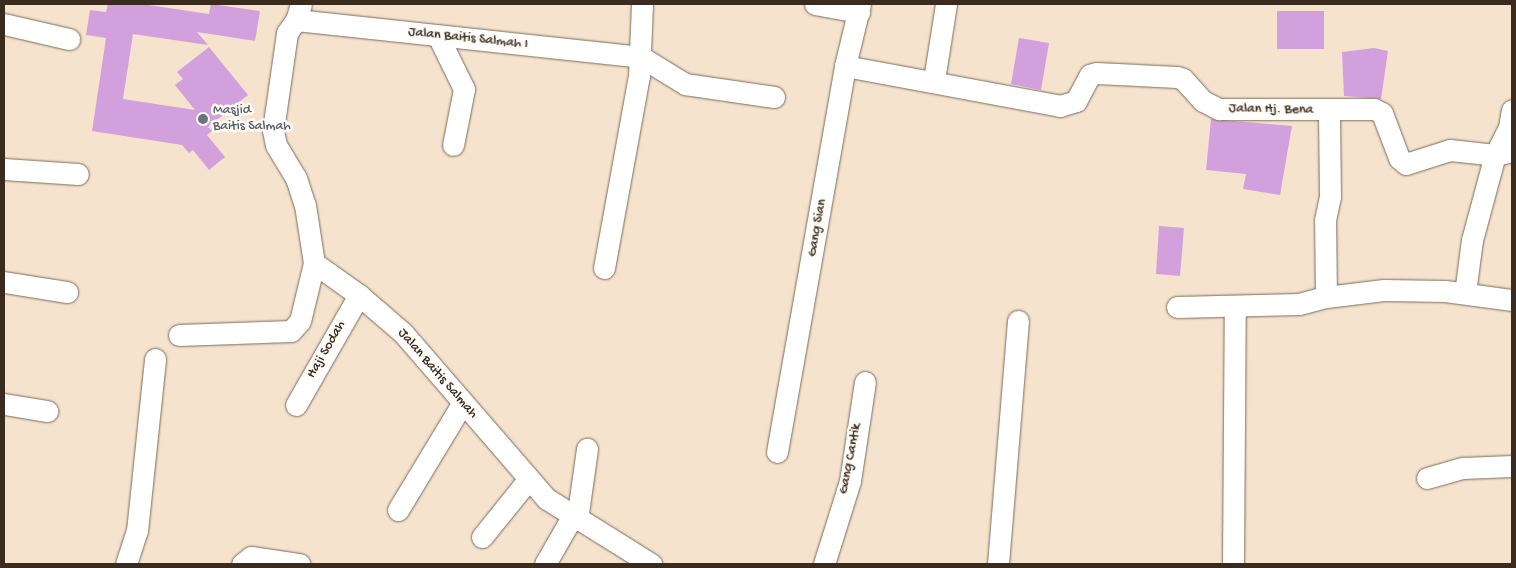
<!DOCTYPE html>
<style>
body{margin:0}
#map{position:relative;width:1516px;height:568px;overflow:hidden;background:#f6e3cd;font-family:"Gochi Hand",sans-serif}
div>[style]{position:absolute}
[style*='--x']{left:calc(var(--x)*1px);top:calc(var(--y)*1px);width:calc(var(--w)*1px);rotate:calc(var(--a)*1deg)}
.building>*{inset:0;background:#d2a1dd}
.roads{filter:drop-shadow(0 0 1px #7c6b5b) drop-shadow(0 0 1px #7c6b5b)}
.minor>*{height:21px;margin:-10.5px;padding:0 10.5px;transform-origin:10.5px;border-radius:10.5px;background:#fff}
.dots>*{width:14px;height:14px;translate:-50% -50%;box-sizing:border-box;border:2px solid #fdfcf7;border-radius:50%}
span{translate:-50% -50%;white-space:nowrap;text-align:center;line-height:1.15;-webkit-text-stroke:5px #fdfcf7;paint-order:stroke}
.street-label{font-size:14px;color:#3b2a1e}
.worship-label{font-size:14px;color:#5b616d}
.left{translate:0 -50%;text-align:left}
.frame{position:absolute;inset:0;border:5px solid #3b2a1e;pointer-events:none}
</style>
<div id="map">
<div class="building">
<i style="clip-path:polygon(108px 4px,142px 4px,209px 14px,211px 4px,260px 11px,255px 41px,197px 32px,208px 45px,133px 34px,123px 99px,195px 110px,175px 85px,183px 79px,177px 72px,209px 47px,248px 95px,208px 127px,212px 131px,207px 135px,225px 157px,209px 170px,193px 150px,189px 153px,182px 145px,92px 131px,106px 38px,86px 35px,90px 10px,106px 12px)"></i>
<i style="clip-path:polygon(1277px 11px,1324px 11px,1324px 49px,1277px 49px)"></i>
<i style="clip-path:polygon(1019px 38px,1049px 43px,1041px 90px,1011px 84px)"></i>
<i style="clip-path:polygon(1374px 48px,1388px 51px,1381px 99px,1344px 96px,1342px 52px)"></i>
<i style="clip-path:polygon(1211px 119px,1292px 126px,1280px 195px,1243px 189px,1246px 174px,1206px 170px)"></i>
<i style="clip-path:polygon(1159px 226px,1184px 228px,1180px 276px,1156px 274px)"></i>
</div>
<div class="roads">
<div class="minor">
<i style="--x:301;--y:4;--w:17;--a:107"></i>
<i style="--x:296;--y:20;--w:16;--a:125"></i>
<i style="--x:287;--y:33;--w:98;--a:98.2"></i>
<i style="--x:273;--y:130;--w:15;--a:79"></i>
<i style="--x:276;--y:145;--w:39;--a:59"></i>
<i style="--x:296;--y:178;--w:28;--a:72"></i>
<i style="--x:305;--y:205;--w:59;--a:81.2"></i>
<i style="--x:314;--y:263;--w:55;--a:35.4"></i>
<i style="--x:359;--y:295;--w:58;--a:40.8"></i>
<i style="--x:403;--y:333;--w:220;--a:49.1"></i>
<i style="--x:547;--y:499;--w:123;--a:32"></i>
<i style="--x:815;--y:4;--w:45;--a:10.3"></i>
<i style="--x:296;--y:20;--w:347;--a:6.1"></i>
<i style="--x:641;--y:57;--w:52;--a:31.5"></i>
<i style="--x:685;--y:84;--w:90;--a:8.3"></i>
<i style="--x:4;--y:24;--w:67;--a:13"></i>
<i style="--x:438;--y:36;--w:59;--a:63.9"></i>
<i style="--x:464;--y:89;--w:57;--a:101.1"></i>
<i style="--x:845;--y:66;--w:219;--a:10.5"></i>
<i style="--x:1060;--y:106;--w:17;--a:-17"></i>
<i style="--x:1076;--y:101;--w:30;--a:-62"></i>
<i style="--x:1090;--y:75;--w:6;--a:-18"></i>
<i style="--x:1096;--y:73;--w:81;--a:2.8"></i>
<i style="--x:1177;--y:77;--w:6;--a:18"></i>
<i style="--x:1183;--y:79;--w:30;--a:48"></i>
<i style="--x:1203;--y:101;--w:18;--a:27"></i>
<i style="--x:1219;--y:109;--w:155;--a:0"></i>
<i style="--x:1374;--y:109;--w:9;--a:27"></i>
<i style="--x:1382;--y:113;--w:48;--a:69.3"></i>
<i style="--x:1399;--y:158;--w:9;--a:41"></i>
<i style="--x:1406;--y:164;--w:46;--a:-17.7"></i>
<i style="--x:1450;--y:150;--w:45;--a:6.3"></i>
<i style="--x:1495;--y:155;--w:17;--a:-13"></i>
<i style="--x:934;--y:80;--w:77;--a:-81"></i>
<i style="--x:4;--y:169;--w:74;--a:3.9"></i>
<i style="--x:604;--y:268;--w:195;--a:-79.7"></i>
<i style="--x:639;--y:76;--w:72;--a:-87.6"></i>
<i style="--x:4;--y:282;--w:64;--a:9"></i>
<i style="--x:1465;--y:293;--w:53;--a:-82.5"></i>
<i style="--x:1472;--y:240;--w:88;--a:-74.9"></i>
<i style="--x:1495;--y:155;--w:30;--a:-63"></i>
<i style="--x:1509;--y:128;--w:18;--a:-81"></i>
<i style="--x:1326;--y:297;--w:77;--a:-90.7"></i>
<i style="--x:1325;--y:220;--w:25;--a:-78"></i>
<i style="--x:1330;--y:196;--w:85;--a:-90.7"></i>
<i style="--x:1177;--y:307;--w:122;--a:-1.4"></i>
<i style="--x:1299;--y:304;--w:28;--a:-15"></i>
<i style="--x:1326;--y:297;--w:58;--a:-6.9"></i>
<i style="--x:1384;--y:290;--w:61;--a:0.9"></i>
<i style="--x:1445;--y:291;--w:68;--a:7.7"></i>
<i style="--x:179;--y:335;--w:112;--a:-2"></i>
<i style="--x:291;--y:331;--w:13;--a:-48"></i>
<i style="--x:300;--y:321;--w:60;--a:-76.4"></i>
<i style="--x:4;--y:404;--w:44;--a:9.2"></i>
<i style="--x:296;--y:405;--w:127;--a:-60.2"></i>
<i style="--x:777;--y:452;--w:392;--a:-80"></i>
<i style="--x:845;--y:66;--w:64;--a:-76.4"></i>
<i style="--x:1427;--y:478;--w:37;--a:-16"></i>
<i style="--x:1463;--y:468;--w:49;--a:-2.3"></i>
<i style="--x:398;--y:510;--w:124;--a:-58.9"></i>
<i style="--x:577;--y:520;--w:72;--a:-82"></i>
<i style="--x:482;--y:537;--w:73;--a:-51.1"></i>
<i style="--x:126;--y:564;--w:35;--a:-72"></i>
<i style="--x:137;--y:531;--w:173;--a:-84"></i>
<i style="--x:242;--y:564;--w:11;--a:-38"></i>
<i style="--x:251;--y:557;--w:49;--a:8.3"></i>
<i style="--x:545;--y:564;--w:54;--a:-60.1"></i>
<i style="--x:824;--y:564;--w:87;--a:-72.6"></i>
<i style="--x:850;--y:481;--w:100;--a:-81.4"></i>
<i style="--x:998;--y:564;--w:244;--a:-85.3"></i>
<i style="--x:1233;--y:564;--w:258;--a:-89.6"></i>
</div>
</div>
<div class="dots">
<i style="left:203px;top:119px;background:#6b7280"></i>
</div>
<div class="street-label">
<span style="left:468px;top:39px;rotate:6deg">Jalan Baitis Salmah I</span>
<span style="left:1271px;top:110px;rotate:1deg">Jalan Hj. Bena</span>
<span style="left:818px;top:228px;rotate:-80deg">Gang Sian</span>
<span style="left:327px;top:350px;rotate:-60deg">Haji Sodah</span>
<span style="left:437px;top:374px;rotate:49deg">Jalan Baitis Salmah</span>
<span style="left:851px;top:459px;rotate:-79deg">Gang Cantik</span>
</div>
<div class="worship-label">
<span class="left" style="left:213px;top:119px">Masjid<br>Baitis Salmah</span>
</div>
<div class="frame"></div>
</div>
